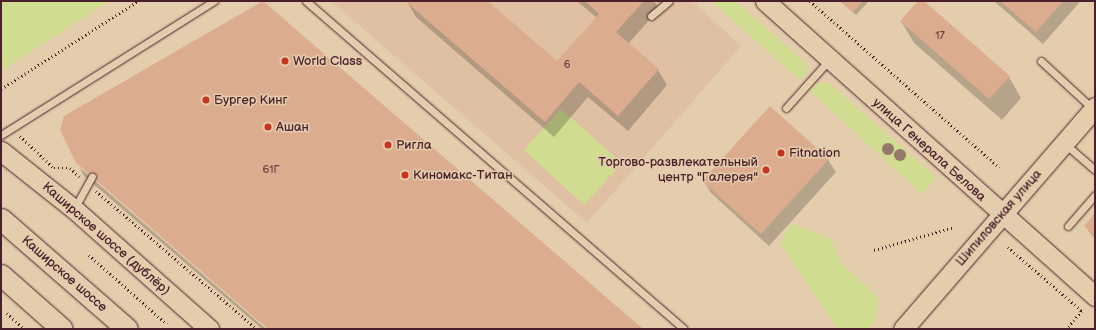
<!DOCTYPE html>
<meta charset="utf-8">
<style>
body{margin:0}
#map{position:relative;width:1096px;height:330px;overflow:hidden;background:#e4cdad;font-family:"Balsamiq Sans",sans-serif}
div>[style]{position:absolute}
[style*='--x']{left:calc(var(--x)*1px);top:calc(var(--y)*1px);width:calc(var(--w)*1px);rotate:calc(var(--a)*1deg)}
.built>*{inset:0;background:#dfc0a2}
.green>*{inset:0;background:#d0dc8f}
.shadow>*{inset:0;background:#0003}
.building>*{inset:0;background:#dcac8f}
.path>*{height:2.5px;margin-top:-1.25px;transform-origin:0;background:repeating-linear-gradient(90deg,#4a1f2b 0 1px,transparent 0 4px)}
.roads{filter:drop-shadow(0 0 1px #4a1f2b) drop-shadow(0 0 1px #4a1f2b)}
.lane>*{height:7px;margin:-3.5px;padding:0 3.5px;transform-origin:3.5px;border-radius:3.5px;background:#e4cdad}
.secondary>*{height:19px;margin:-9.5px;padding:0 9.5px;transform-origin:9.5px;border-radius:9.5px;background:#e4cdad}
.primary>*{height:21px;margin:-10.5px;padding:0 10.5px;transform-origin:10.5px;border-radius:10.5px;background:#e4cdad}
.trees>*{width:12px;height:12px;margin:-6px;border-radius:50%;background:#96786b}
.dots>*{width:11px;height:11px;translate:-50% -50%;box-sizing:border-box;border:2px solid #e4cdad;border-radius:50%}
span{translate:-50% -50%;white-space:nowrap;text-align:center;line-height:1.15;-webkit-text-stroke:3px #e4cdad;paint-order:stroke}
.number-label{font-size:11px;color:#6e4244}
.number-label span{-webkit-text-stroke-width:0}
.poi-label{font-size:13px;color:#4a1f2b}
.left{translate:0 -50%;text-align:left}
.right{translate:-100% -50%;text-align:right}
.street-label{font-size:13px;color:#4a1f2b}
.frame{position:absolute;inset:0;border:2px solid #4a1f2b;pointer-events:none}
</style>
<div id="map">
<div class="built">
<i style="clip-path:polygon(331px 1px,692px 1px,741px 46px,587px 223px)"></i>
</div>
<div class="green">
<i style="clip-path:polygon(1px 1px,109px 1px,1px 71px)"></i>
<i style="clip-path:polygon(711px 1px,735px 1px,806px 63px,808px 67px,805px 75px,800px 80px)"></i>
<i style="clip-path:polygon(820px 82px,829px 83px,936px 177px,922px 194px,809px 90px)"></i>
<i style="clip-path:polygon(561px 109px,622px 163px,584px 205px,524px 150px)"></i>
<i style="clip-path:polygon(791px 223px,831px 239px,841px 263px,879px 298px,874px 324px,867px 329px,838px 329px,780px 244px)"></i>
</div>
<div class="shadow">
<i style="clip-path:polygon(487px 1px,557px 63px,597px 18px,577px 1px,654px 1px,659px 9px,628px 44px,658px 70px,667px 85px,628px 131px,588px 97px,554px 137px,416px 17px,407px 2px)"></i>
<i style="clip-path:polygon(840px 1px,869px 1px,856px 15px)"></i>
<i style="clip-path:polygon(919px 1px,922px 1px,1009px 77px,1021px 98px,1002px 120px,914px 43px,901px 21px)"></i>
<i style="clip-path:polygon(994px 1px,1078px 1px,1079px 3px,1043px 44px)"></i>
<i style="clip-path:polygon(828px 160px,836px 172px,769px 246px,711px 193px,704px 181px)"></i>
<i style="clip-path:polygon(80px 168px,266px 329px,262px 329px,84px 176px)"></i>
<i style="clip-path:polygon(1095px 215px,1095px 239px,1085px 226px)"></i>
</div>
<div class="building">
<i style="clip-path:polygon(263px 1px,643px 329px,268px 329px,76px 163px,60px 130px,64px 116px)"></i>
<i style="clip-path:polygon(405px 1px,488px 1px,557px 61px,599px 14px,585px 1px,644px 1px,616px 32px,659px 69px,618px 116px,579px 82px,545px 122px)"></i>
<i style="clip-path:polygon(841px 1px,863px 1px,853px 12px)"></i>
<i style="clip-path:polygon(918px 1px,924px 1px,1010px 76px,989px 99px,900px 21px)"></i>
<i style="clip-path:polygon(1000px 1px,1063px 1px,1036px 32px)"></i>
<i style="clip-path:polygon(770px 106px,829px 159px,761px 234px,702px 181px)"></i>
<i style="clip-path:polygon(1095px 213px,1095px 236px,1084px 226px)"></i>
</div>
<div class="path">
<i style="--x:810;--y:1;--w:252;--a:41.3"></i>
<i style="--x:1;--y:89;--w:163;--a:-32.7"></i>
<i style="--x:20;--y:136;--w:47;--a:43.3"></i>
<i style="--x:54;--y:168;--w:16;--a:0"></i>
<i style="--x:70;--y:168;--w:13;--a:42"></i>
<i style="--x:96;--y:191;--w:212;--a:40.6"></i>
<i style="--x:1008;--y:247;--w:98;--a:40.9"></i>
<i style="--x:1082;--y:311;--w:23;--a:130"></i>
<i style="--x:874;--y:250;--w:83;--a:-16"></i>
<i style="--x:89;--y:255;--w:104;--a:41.5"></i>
<i style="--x:7;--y:313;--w:23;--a:43"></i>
</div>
<div class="roads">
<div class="lane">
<i style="--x:306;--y:1;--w:500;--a:40.95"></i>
<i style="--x:651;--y:16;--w:23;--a:-40"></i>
<i style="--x:1041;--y:61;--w:69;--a:42.7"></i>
<i style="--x:786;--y:108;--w:64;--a:-48.1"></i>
<i style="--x:1;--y:135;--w:252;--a:-32.2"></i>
<i style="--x:1064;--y:143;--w:41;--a:41.1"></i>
<i style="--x:74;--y:209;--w:37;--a:-61"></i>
<i style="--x:1068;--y:226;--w:41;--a:-48.9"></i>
</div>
<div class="secondary">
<i style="--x:765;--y:1;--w:443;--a:41.8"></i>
<i style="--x:1;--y:151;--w:93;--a:38.5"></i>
<i style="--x:74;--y:209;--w:181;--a:41.6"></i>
<i style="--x:903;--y:329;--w:294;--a:-49.1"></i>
</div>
<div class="primary">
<i style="--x:1;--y:219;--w:167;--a:41.1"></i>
<i style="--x:1;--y:275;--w:81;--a:41.5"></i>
</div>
</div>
<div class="trees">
<i style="left:888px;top:149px"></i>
<i style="left:900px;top:155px"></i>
</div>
<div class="dots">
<i style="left:285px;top:61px;background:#c8321e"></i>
<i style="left:206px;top:100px;background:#c8321e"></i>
<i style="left:268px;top:127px;background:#c8321e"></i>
<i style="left:388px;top:145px;background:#c8321e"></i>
<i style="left:781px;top:153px;background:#c8321e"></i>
<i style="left:766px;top:170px;background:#c8321e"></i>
<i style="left:405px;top:175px;background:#c8321e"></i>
</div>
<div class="number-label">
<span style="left:940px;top:36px">17</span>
<span style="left:567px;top:65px">6</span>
<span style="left:271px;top:170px">61Г</span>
</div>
<div class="poi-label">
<span class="left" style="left:293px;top:61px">World Class</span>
<span class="left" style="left:214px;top:100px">Бургер Кинг</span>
<span class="left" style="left:276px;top:127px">Ашан</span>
<span class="left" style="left:396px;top:145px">Ригла</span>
<span class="left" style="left:789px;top:153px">Fitnation</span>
<span class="right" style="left:758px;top:170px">Торгово-развлекательный<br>центр "Галерея"</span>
<span class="left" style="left:413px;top:175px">Киномакс-Титан</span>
</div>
<div class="street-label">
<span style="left:929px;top:150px;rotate:42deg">улица Генерала Белова</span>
<span style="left:999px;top:218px;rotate:-49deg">Шипиловская улица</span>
<span style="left:106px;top:239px;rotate:41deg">Каширское шоссе (дублёр)</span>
<span style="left:64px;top:274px;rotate:41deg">Каширское шоссе</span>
</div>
<div class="frame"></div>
</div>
